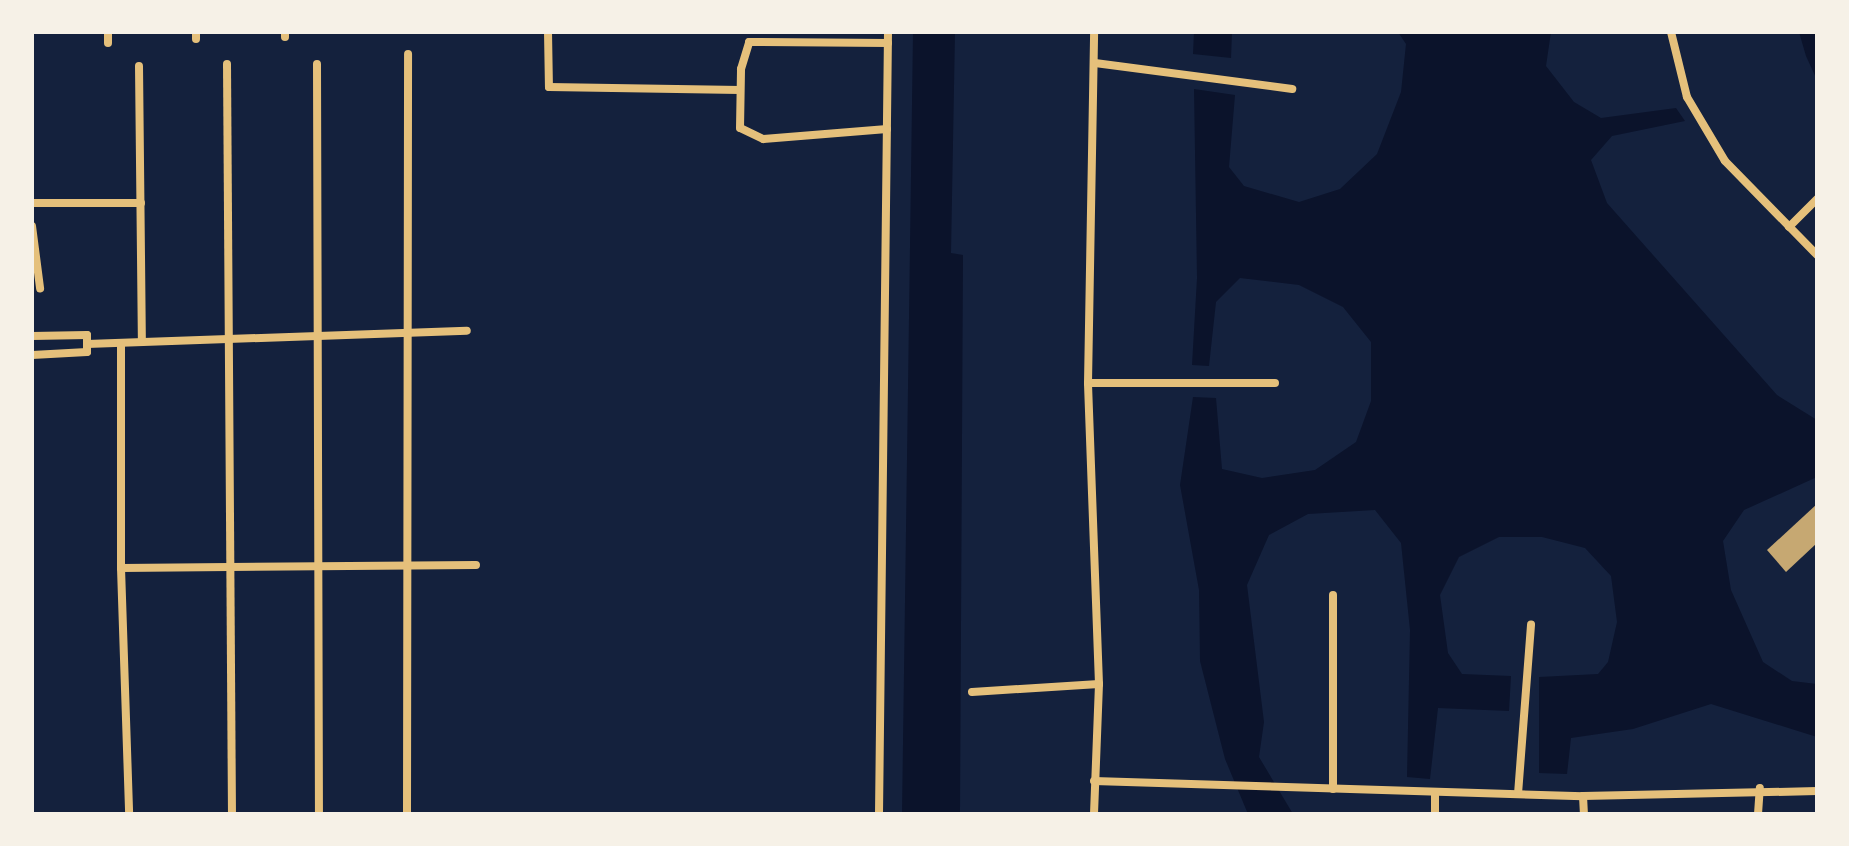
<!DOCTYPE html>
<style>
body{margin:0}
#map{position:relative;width:1849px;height:846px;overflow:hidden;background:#14213d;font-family:Merriweather,serif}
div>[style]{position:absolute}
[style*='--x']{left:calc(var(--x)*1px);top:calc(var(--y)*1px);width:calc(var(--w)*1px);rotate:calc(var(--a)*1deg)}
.water>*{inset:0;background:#0b132b}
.building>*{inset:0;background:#c6a872}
.minor>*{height:8px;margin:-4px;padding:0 4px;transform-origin:4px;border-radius:4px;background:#e5c07b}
span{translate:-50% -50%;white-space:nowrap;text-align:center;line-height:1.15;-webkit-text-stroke:7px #f6f1e7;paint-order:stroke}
.frame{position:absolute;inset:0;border:34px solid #f6f1e7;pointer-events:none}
</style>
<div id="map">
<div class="water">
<i style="clip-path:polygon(913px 32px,955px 32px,951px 253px,963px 255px,960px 814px,902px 814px)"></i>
<i style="clip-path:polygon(1194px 32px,1232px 32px,1231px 58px,1193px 54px)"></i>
<i style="clip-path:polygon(1398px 32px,1551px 32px,1546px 66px,1574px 102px,1601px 118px,1676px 108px,1685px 121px,1612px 136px,1591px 160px,1607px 203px,1777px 395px,1817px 420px,1817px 477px,1744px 510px,1723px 541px,1731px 590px,1763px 662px,1792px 681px,1817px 684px,1817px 737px,1711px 704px,1633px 729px,1571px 738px,1567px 774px,1539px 773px,1539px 677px,1598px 674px,1608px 662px,1617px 622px,1611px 576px,1585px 548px,1542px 537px,1499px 537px,1459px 557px,1440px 595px,1448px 653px,1462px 674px,1511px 676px,1509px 711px,1438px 708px,1430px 779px,1407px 777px,1410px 630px,1401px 543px,1375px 510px,1308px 514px,1269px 535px,1247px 585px,1264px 722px,1259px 757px,1293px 814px,1248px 814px,1225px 759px,1200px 661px,1199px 590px,1180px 485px,1193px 397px,1216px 398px,1222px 469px,1262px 478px,1315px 470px,1356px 442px,1371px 401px,1371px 342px,1343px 307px,1299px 285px,1240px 278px,1216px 302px,1209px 366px,1192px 365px,1197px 278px,1194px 89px,1235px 95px,1229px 167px,1244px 186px,1299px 202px,1340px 189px,1377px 154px,1401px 92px,1406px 44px)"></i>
<i style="clip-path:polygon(1799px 32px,1817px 32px,1817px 80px,1806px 56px)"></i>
</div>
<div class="building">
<i style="clip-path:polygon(1817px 504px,1817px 543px,1786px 572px,1767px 550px)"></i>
</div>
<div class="minor">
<i style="--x:196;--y:32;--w:7;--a:90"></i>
<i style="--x:285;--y:32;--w:5;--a:90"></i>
<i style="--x:548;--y:32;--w:55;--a:89"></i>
<i style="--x:549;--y:87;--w:191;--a:0.9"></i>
<i style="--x:1671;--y:32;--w:67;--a:76.2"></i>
<i style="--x:1687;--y:97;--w:74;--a:59.3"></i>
<i style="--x:1725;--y:161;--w:132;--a:45.6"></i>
<i style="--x:108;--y:43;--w:11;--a:-90"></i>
<i style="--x:1095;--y:63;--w:199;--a:7.5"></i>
<i style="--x:227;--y:64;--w:750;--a:89.62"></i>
<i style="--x:317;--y:64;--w:750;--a:89.85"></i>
<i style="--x:139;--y:66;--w:276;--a:89.4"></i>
<i style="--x:887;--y:129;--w:124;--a:175.4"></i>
<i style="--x:763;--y:139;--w:25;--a:-154"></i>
<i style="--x:740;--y:128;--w:59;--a:-89"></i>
<i style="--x:741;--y:69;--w:28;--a:-73"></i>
<i style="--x:749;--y:42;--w:139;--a:0.4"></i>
<i style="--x:32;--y:203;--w:109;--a:0"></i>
<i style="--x:32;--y:226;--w:63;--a:82.6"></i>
<i style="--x:1789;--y:227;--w:40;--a:-45"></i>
<i style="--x:32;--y:336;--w:55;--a:-1"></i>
<i style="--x:87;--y:335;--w:17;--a:90"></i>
<i style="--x:87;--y:352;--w:55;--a:176.9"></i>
<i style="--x:121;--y:343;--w:225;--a:90"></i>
<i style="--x:121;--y:568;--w:355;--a:-0.5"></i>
<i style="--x:87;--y:344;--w:380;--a:-2"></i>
<i style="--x:1088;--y:383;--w:187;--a:0"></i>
<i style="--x:121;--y:568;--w:246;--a:88.1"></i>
<i style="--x:972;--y:692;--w:127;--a:-3.6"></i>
<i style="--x:1094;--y:781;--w:489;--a:1.8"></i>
<i style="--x:1583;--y:796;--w:234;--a:-1.2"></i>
<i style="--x:1333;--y:789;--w:194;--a:-90"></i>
<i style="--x:1518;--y:794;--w:170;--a:-85.6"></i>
<i style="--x:1583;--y:796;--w:18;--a:87"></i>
<i style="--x:407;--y:814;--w:760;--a:-89.92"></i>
<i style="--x:879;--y:814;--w:782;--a:-89.34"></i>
<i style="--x:1094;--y:814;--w:130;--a:-87.8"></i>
<i style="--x:1099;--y:684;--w:301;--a:-92.1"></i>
<i style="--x:1088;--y:383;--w:351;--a:-89"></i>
<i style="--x:1435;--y:814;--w:22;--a:-90"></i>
<i style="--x:1758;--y:814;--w:26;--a:-86"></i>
</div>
<div class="frame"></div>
</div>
